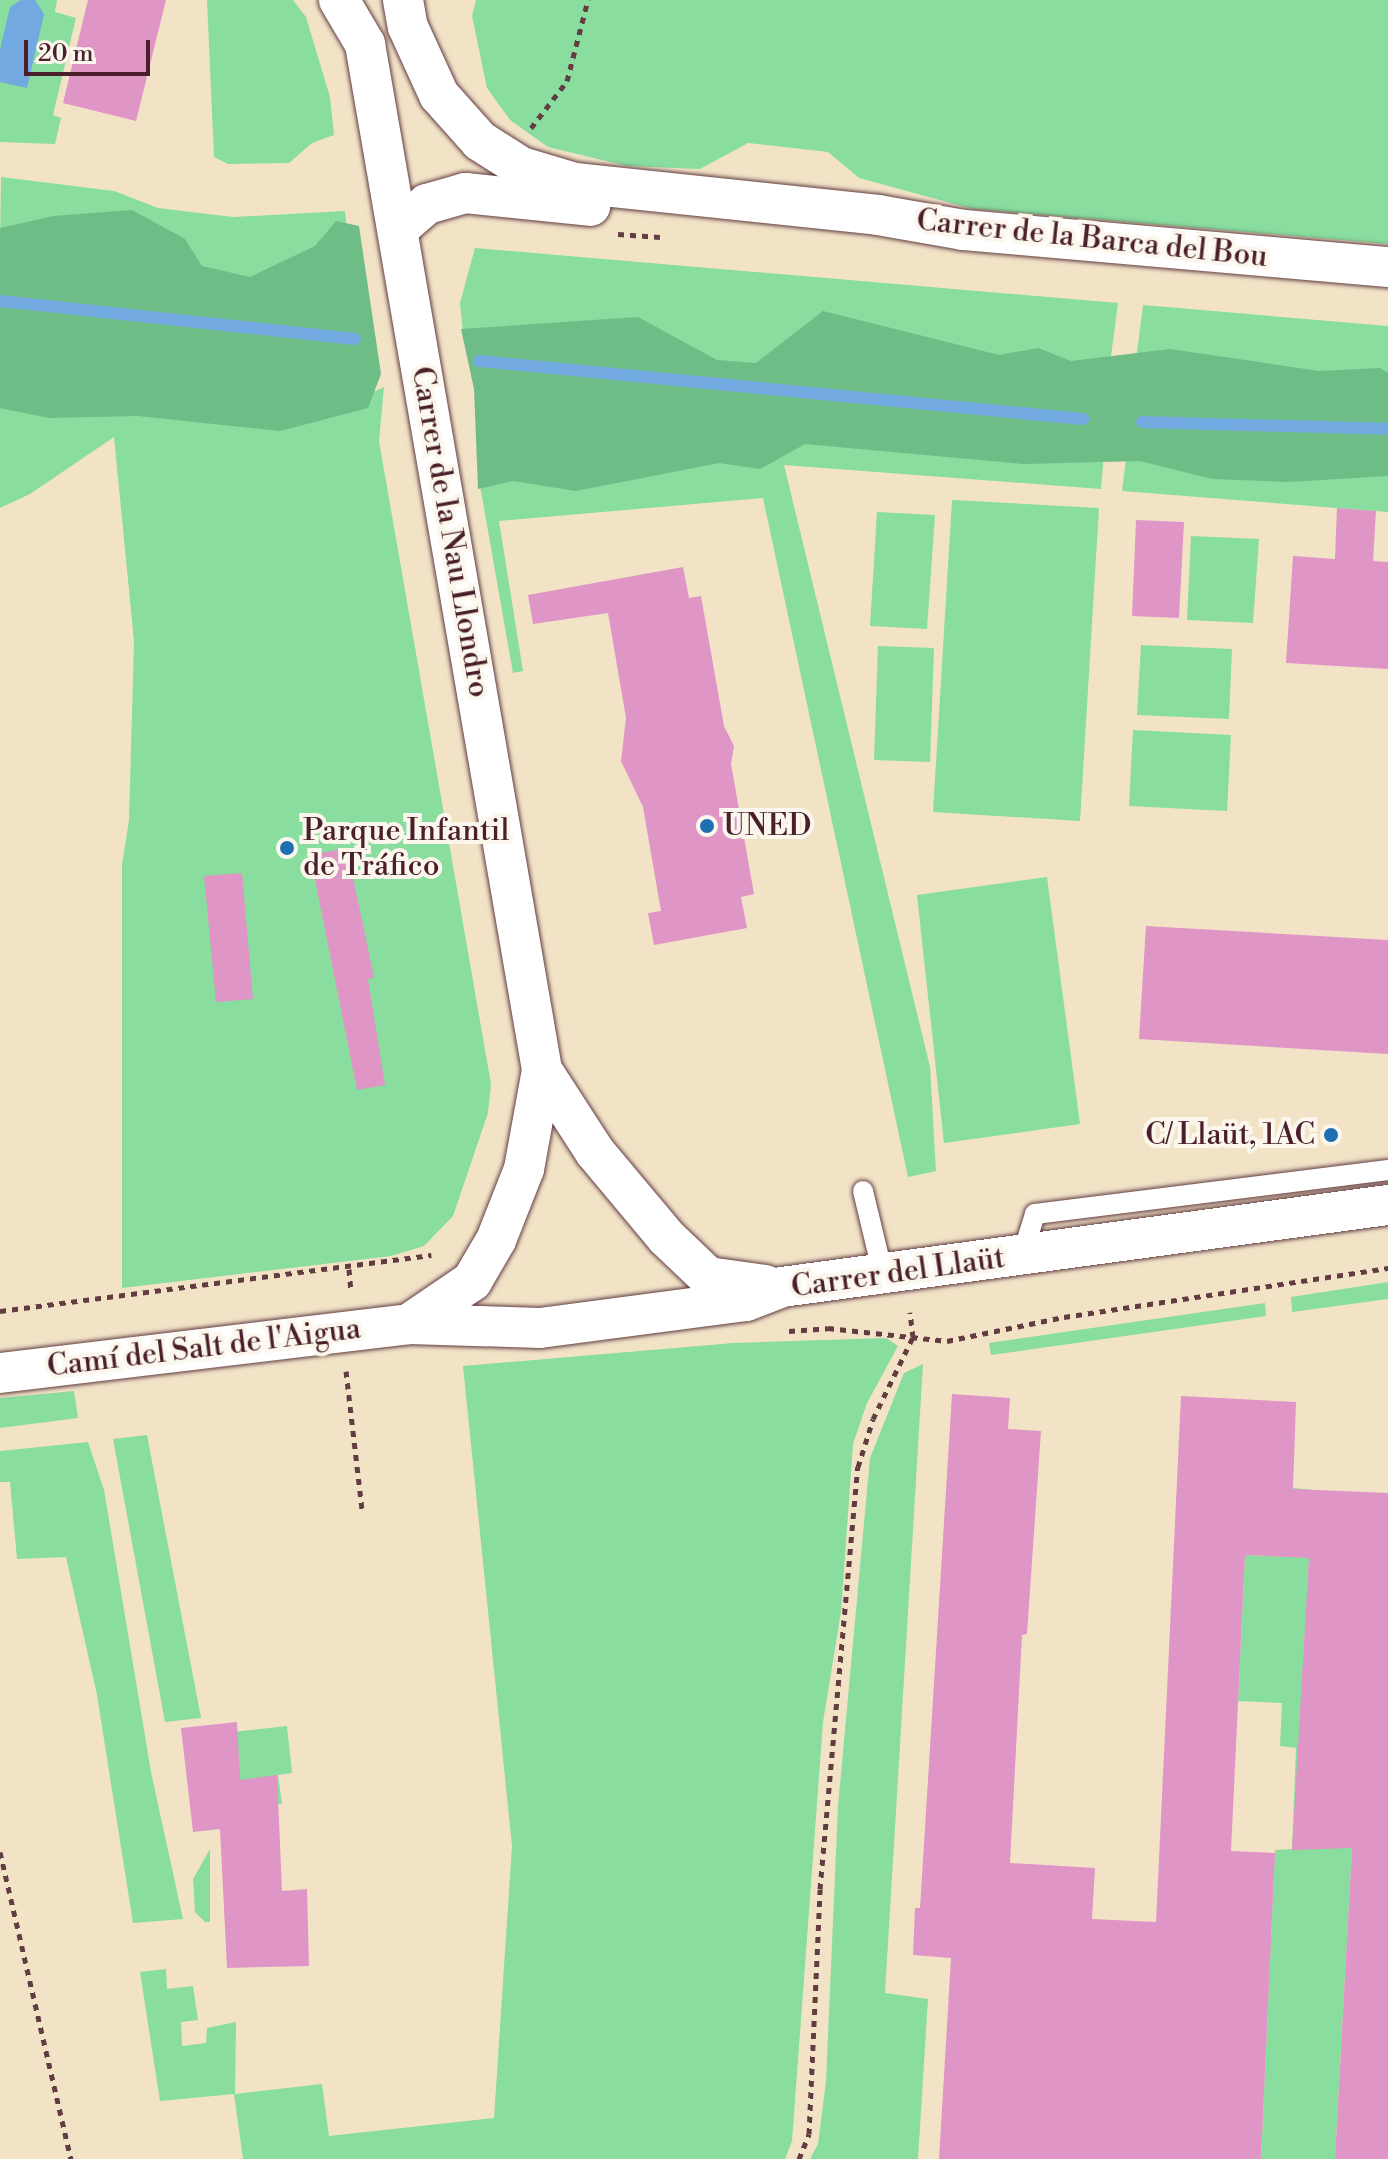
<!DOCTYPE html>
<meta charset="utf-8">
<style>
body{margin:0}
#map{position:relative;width:1388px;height:2159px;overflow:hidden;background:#f2e3c7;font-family:"Libre Bodoni",serif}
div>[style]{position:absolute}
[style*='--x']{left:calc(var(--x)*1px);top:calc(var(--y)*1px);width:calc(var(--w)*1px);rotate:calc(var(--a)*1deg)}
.green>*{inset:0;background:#88dd9f}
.forest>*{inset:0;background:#6ebc86}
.water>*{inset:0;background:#71a9e0}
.stream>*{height:12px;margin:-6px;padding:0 6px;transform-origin:6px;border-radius:6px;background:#71a9e0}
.building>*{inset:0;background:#df95c5}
.path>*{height:5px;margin-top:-2.5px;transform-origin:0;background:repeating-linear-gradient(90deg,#633c42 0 6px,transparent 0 12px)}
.roads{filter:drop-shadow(0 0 2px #633c42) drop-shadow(0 0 2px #633c42)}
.service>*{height:20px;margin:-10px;padding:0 10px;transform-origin:10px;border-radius:10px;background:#fff}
.minor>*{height:40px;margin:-20px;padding:0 20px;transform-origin:20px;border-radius:20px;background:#fff}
.dots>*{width:22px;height:22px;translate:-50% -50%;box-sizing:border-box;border:4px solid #fbf7ec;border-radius:50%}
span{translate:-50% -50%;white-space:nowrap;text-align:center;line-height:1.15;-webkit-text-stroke:8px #fbf7ec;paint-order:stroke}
.street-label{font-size:30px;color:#4a1f2b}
.poi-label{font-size:30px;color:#4a1f2b}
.left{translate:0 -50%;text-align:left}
.right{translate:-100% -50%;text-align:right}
.scale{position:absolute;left:24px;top:40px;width:126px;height:36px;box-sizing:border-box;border:4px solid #4a1f2b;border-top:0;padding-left:10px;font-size:24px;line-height:28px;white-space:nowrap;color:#4a1f2b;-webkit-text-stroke:6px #fbf7ec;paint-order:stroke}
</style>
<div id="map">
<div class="green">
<i style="clip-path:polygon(0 0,57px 0,55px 12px,76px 18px,53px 115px,61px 118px,55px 144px,0 142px)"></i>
<i style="clip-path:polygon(207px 0,293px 0,306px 17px,330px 97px,334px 135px,312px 143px,289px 163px,228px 164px,214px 157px)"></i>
<i style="clip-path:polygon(476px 0,1388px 0,1388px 244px,973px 209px,859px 178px,828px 152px,748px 143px,700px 169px,627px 166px,548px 147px,510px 120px,487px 88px,472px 16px)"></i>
<i style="clip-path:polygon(1px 177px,114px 191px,158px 208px,233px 217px,345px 211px,350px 256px,278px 282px,0 250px)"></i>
<i style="clip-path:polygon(475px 248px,1118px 303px,1108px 379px,689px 364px,463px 334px,460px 303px)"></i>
<i style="clip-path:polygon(1143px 305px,1388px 326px,1388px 390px,1136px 360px)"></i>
<i style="clip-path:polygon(0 384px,331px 412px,384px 387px,379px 441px,491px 1084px,488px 1113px,453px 1216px,424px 1246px,391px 1256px,122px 1288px,122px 865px,129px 820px,134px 641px,114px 437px,30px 494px,0 508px)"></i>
<i style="clip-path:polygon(802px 437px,1105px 442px,1101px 489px,784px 465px,930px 1067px,936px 1171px,908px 1177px,763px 498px,499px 521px,523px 671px,513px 673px,479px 480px)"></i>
<i style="clip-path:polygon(1128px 443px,1388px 461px,1388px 512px,1122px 491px)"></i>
<i style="clip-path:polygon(952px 500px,1099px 508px,1080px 821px,933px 812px)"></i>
<i style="clip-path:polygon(877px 512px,935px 515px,927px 629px,870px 626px)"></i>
<i style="clip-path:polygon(1191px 536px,1259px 539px,1253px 623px,1187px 620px)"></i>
<i style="clip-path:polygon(1141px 645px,1232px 649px,1229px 719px,1137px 715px)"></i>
<i style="clip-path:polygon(878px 646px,934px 648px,930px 762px,874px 760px)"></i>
<i style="clip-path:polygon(1133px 730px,1231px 735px,1227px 811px,1129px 806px)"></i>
<i style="clip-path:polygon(1047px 877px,1080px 1124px,944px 1143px,917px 895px)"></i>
<i style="clip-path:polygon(1388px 1282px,1388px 1299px,1292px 1312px,1291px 1297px)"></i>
<i style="clip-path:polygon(1265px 1303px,1266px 1316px,991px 1355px,989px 1343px)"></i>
<i style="clip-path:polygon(886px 1338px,898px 1346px,867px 1403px,853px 1444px,841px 1612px,823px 1722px,792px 2141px,785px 2159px,243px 2159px,234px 2094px,160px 2101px,140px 1972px,166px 1969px,167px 1989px,193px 1986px,198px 2020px,181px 2022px,182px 2046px,206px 2043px,207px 2028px,236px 2022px,235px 2094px,322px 2084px,329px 2136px,494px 2118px,512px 1846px,463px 1366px,733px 1343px)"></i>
<i style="clip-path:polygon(923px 1364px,885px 1993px,928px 1999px,918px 2159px,810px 2159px,818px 2144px,826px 2081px,838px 1806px,870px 1458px,904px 1373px)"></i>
<i style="clip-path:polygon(74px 1391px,78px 1418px,0 1428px,0 1398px)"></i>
<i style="clip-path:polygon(147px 1435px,197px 1697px,201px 1718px,165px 1722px,113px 1439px)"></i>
<i style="clip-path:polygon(88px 1442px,104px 1490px,151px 1772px,183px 1919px,133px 1923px,97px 1695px,66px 1557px,17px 1559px,10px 1482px,0 1482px,0 1451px)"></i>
<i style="clip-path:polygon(1293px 1488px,1313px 1490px,1301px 1703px,1359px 1722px,1335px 2159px,1261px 2159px,1275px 1850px,1292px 1849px,1296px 1748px,1280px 1746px,1282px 1703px,1238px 1701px,1245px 1555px,1289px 1557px)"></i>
<i style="clip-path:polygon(287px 1726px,292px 1773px,278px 1775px,282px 1804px,238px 1808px,233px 1732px)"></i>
<i style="clip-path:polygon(210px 1849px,210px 1922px,205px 1922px,195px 1912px,193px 1879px)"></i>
</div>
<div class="forest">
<i style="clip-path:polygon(132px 210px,185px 239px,202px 266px,250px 277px,315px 246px,336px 221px,359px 226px,381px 374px,368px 408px,280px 431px,138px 416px,49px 418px,0 408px,0 228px,53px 216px)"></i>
<i style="clip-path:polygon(823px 311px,999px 355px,1038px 348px,1071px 361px,1170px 349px,1319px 371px,1380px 368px,1388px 373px,1388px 476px,1288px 482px,1212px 479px,1140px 461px,1023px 464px,805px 444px,760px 469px,719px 463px,576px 491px,513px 481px,478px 489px,474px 389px,461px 329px,638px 317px,717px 360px,756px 363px)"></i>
</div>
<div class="water">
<i style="clip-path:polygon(21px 0,35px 0,44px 14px,27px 88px,0 82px,0 50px,10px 7px)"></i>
</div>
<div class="stream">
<i style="--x:0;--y:301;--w:357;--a:6.1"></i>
<i style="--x:479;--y:361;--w:607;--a:5.49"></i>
<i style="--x:1142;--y:422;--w:246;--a:1.6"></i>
</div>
<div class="building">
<i style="clip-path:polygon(88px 0,166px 0,136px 121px,63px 103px)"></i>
<i style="clip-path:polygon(1337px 508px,1376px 511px,1373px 561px,1388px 562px,1388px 669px,1286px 663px,1293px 556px,1335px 559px)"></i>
<i style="clip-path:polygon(1136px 520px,1184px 522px,1179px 618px,1132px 616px)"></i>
<i style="clip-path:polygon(683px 567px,689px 598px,701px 596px,724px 726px,734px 746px,731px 764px,754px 894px,741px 897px,747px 928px,654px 945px,648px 913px,661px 911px,643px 807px,621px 761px,626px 718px,608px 613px,533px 624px,528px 595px)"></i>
<i style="clip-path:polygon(347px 848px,374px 978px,368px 979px,385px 1085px,357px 1090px,310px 855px)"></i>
<i style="clip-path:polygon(242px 873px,253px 999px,216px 1002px,204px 876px)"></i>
<i style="clip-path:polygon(1146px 926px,1388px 940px,1388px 1054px,1139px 1039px)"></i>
<i style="clip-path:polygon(952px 1394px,1010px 1398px,1008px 1429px,1041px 1431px,1027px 1634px,1022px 1635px,1010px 1863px,1095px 1868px,1092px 1919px,1156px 1922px,1181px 1396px,1296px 1402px,1293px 1489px,1388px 1493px,1388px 2159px,1335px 2159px,1352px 1848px,1292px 1850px,1309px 1558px,1245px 1555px,1231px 1851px,1275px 1853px,1261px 2159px,939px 2159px,951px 1958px,913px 1955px,915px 1908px,920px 1908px)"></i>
<i style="clip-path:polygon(237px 1722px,240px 1780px,277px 1775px,282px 1891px,307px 1889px,309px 1966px,227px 1968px,220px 1829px,193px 1832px,181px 1728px)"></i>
</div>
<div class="path">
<i style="--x:531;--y:128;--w:59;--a:-52.5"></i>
<i style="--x:567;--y:81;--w:84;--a:-75.5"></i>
<i style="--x:618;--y:234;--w:42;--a:4.1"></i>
<i style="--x:349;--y:1269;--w:23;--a:85"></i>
<i style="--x:0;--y:1311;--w:435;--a:-7.4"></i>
<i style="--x:789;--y:1331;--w:39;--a:-4"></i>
<i style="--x:828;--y:1328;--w:120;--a:6.2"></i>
<i style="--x:947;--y:1341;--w:119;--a:-11.6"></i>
<i style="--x:1064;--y:1317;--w:328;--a:-8.6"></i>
<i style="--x:346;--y:1371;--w:139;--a:83.4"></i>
<i style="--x:0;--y:1852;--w:315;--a:77"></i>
<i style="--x:799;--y:2159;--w:27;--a:-68"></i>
<i style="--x:809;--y:2134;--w:245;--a:-87.4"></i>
<i style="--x:820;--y:1889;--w:424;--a:-84.9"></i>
<i style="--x:858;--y:1467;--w:50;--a:-72.6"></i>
<i style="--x:873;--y:1419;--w:91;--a:-64"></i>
<i style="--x:913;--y:1337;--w:25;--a:-97"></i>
</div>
<div class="roads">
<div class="service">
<i style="--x:863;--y:1191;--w:85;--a:76.5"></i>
<i style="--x:1022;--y:1256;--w:44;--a:-72.8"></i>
<i style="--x:1035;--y:1214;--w:356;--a:-7.1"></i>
</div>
<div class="minor">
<i style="--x:339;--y:0;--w:51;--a:59.4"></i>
<i style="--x:365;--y:44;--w:1041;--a:80.21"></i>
<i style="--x:542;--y:1070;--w:101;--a:100.3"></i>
<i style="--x:524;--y:1169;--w:76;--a:111.5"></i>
<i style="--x:496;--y:1240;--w:48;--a:120.3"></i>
<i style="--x:472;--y:1281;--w:76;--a:145.7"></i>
<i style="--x:403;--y:0;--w:27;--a:80"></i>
<i style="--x:408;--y:27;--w:75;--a:65.5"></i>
<i style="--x:439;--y:95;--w:62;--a:48.3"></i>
<i style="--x:480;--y:141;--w:49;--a:32.4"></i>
<i style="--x:521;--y:167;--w:56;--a:16.5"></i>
<i style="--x:575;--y:183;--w:305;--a:6"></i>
<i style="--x:878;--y:215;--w:87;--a:9.9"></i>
<i style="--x:964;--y:230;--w:426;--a:5"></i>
<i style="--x:398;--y:229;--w:38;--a:-41"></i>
<i style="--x:427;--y:204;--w:40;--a:-16"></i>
<i style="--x:465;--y:193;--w:126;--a:5.9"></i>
<i style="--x:542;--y:1070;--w:98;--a:57.1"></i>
<i style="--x:595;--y:1152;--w:111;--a:50.1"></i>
<i style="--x:666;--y:1237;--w:58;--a:43.6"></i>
<i style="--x:708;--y:1277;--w:58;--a:8"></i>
<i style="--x:0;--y:1373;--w:412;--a:-6.8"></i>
<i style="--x:409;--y:1324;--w:131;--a:1.7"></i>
<i style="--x:540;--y:1328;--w:208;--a:-7.5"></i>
<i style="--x:746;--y:1301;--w:39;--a:-21"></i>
<i style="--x:782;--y:1287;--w:612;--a:-7.71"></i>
</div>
</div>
<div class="dots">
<i style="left:707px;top:826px;background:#1f6fb2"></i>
<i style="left:287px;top:848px;background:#1f6fb2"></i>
<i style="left:1331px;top:1135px;background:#1f6fb2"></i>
</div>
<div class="street-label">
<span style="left:1092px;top:239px;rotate:6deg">Carrer de la Barca del Bou</span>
<span style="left:450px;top:532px;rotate:80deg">Carrer de la Nau Llondro</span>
<span style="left:898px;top:1273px;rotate:-8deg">Carrer del Llaüt</span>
<span style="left:204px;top:1348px;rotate:-7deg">Camí del Salt de l'Aigua</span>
</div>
<div class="poi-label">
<span class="left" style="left:723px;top:826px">UNED</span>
<span class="left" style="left:303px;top:848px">Parque Infantil<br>de Tráfico</span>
<span class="right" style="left:1315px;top:1135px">C/ Llaüt, 1AC</span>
</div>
<div class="scale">20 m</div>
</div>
